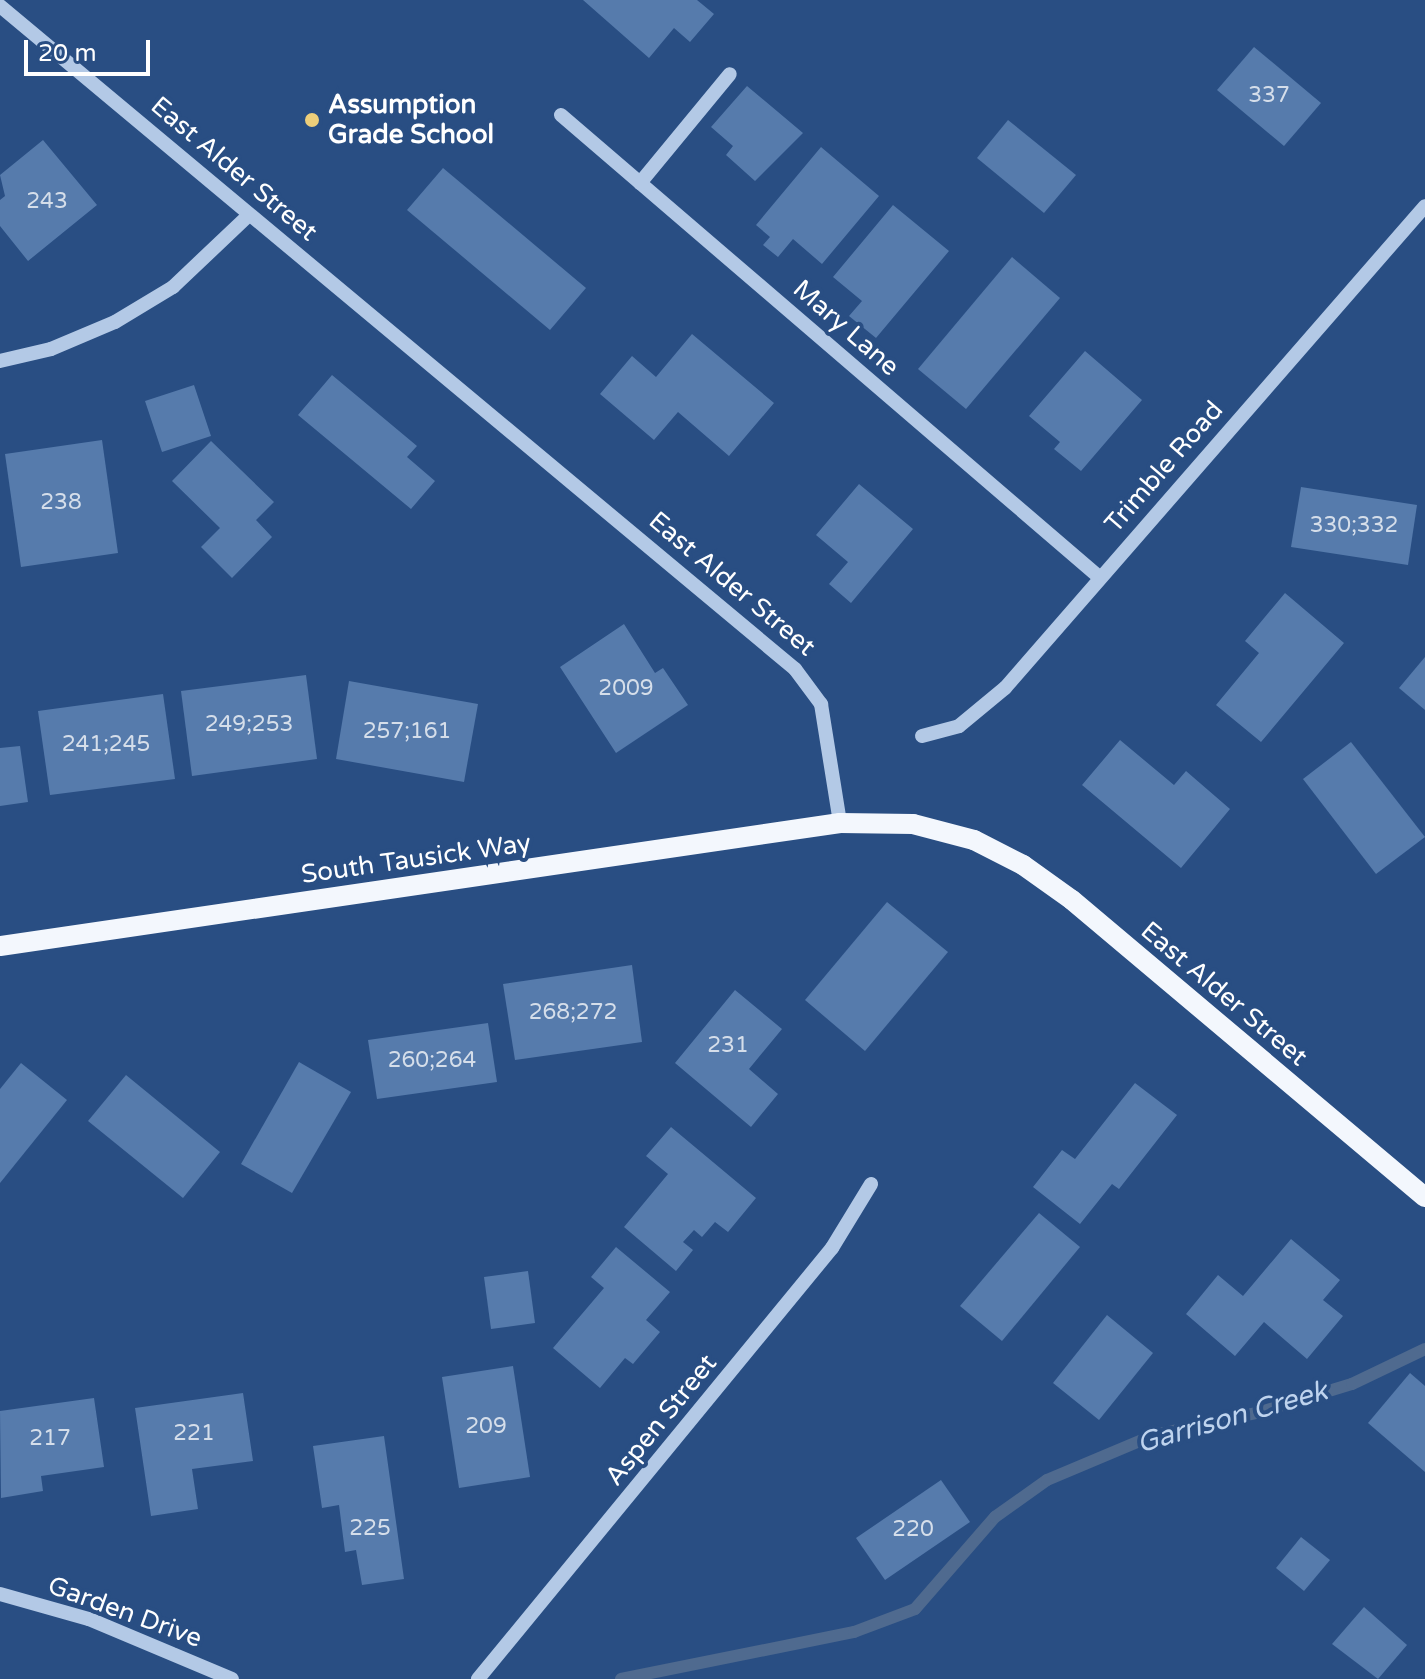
<!DOCTYPE html>
<style>
body{margin:0}
#map{position:relative;width:1425px;height:1679px;overflow:hidden;background:#294e83;font-family:"Varela Round",sans-serif}
div>[style]{position:absolute}
[style*='--x']{left:calc(var(--x)*1px);top:calc(var(--y)*1px);width:calc(var(--w)*1px);rotate:calc(var(--a)*1deg)}
.stream>*{height:12px;margin:-6px;padding:0 6px;transform-origin:6px;border-radius:6px;background:#4f6a8f}
.building>*{inset:0;background:#567bac}
.minor>*{height:14px;margin:-7px;padding:0 7px;transform-origin:7px;border-radius:7px;background:#b3c9e6}
.major>*{height:20px;margin:-10px;padding:0 10px;transform-origin:10px;border-radius:10px;background:#f3f7fd}
.dots>*{width:22px;height:22px;translate:-50% -50%;box-sizing:border-box;border:4px solid #294e83;border-radius:50%}
span{translate:-50% -50%;white-space:nowrap;text-align:center;line-height:1.15;-webkit-text-stroke:8px #294e83;paint-order:stroke}
.number-label{font-size:22px;color:#d5deea}
.number-label span{-webkit-text-stroke-width:0}
.poi-label{font-size:26px;color:#fff;font-weight:700}
.left{translate:0 -50%;text-align:left}
.street-label{font-size:26px;color:#fff}
.water-label{font-size:28px;color:#bed3ee;font-style:italic}
.scale{position:absolute;left:24px;top:40px;width:126px;height:36px;box-sizing:border-box;border:4px solid #fff;border-top:0;padding-left:10px;font-size:24px;line-height:28px;white-space:nowrap;color:#fff;-webkit-text-stroke:6px #294e83;paint-order:stroke}
</style>
<div id="map">
<div class="stream">
<i style="--x:621;--y:1679;--w:238;--a:-11.4"></i>
<i style="--x:854;--y:1632;--w:65;--a:-20.7"></i>
<i style="--x:915;--y:1609;--w:122;--a:-49"></i>
<i style="--x:995;--y:1517;--w:64;--a:-35.4"></i>
<i style="--x:1047;--y:1480;--w:116;--a:-22.8"></i>
<i style="--x:1154;--y:1435;--w:105;--a:-12.1"></i>
<i style="--x:1257;--y:1413;--w:99;--a:-17"></i>
<i style="--x:1352;--y:1384;--w:81;--a:-25.6"></i>
</div>
<div class="building">
<i style="clip-path:polygon(583px 0,697px 0,714px 14px,690px 42px,674px 28px,649px 58px)"></i>
<i style="clip-path:polygon(1254px 47px,1321px 103px,1284px 146px,1217px 90px)"></i>
<i style="clip-path:polygon(747px 86px,803px 133px,755px 181px,726px 155px,733px 146px,711px 127px)"></i>
<i style="clip-path:polygon(1008px 120px,1076px 175px,1044px 213px,977px 158px)"></i>
<i style="clip-path:polygon(43px 140px,97px 205px,28px 261px,0 226px,0 200px,5px 196px,0 175px)"></i>
<i style="clip-path:polygon(821px 147px,879px 196px,822px 264px,793px 239px,778px 257px,763px 245px,770px 237px,756px 225px)"></i>
<i style="clip-path:polygon(443px 168px,586px 288px,550px 330px,407px 210px)"></i>
<i style="clip-path:polygon(893px 205px,949px 251px,876px 338px,849px 316px,862px 301px,833px 277px)"></i>
<i style="clip-path:polygon(1012px 257px,1060px 298px,966px 409px,918px 369px)"></i>
<i style="clip-path:polygon(692px 334px,774px 403px,729px 456px,678px 412px,654px 440px,600px 394px,632px 356px,656px 377px)"></i>
<i style="clip-path:polygon(1085px 351px,1142px 400px,1081px 471px,1054px 449px,1060px 442px,1029px 416px)"></i>
<i style="clip-path:polygon(332px 375px,417px 446px,407px 457px,435px 481px,411px 509px,298px 415px)"></i>
<i style="clip-path:polygon(194px 385px,211px 436px,162px 452px,145px 401px)"></i>
<i style="clip-path:polygon(102px 440px,118px 553px,21px 567px,5px 454px)"></i>
<i style="clip-path:polygon(211px 441px,274px 502px,256px 520px,272px 537px,232px 578px,201px 547px,220px 528px,172px 481px)"></i>
<i style="clip-path:polygon(859px 484px,913px 529px,851px 603px,829px 584px,848px 562px,816px 535px)"></i>
<i style="clip-path:polygon(1301px 487px,1417px 505px,1408px 565px,1291px 547px)"></i>
<i style="clip-path:polygon(1285px 593px,1344px 643px,1261px 742px,1216px 705px,1259px 653px,1245px 641px)"></i>
<i style="clip-path:polygon(624px 624px,655px 673px,663px 668px,688px 705px,616px 753px,560px 667px)"></i>
<i style="clip-path:polygon(1425px 657px,1425px 710px,1399px 688px)"></i>
<i style="clip-path:polygon(306px 675px,317px 759px,192px 776px,181px 691px)"></i>
<i style="clip-path:polygon(349px 681px,478px 704px,464px 782px,336px 759px)"></i>
<i style="clip-path:polygon(163px 694px,175px 779px,50px 795px,38px 711px)"></i>
<i style="clip-path:polygon(1120px 740px,1174px 785px,1186px 771px,1230px 809px,1181px 868px,1082px 785px)"></i>
<i style="clip-path:polygon(1351px 742px,1425px 837px,1376px 874px,1303px 779px)"></i>
<i style="clip-path:polygon(20px 746px,28px 802px,0 806px,0 748px)"></i>
<i style="clip-path:polygon(887px 902px,948px 952px,865px 1051px,805px 1000px)"></i>
<i style="clip-path:polygon(632px 965px,642px 1042px,515px 1060px,503px 984px)"></i>
<i style="clip-path:polygon(735px 990px,782px 1029px,749px 1069px,778px 1094px,751px 1127px,675px 1063px)"></i>
<i style="clip-path:polygon(488px 1023px,497px 1082px,377px 1099px,368px 1040px)"></i>
<i style="clip-path:polygon(299px 1062px,351px 1092px,292px 1193px,241px 1164px)"></i>
<i style="clip-path:polygon(21px 1063px,67px 1100px,0 1183px,0 1089px)"></i>
<i style="clip-path:polygon(126px 1075px,220px 1152px,183px 1198px,88px 1121px)"></i>
<i style="clip-path:polygon(1135px 1083px,1177px 1115px,1119px 1189px,1112px 1184px,1080px 1224px,1033px 1187px,1062px 1150px,1075px 1159px)"></i>
<i style="clip-path:polygon(671px 1127px,756px 1198px,728px 1232px,715px 1222px,702px 1237px,694px 1230px,683px 1242px,693px 1250px,676px 1271px,624px 1227px,668px 1174px,646px 1156px)"></i>
<i style="clip-path:polygon(1039px 1213px,1080px 1247px,1002px 1341px,960px 1306px)"></i>
<i style="clip-path:polygon(1291px 1239px,1340px 1280px,1323px 1300px,1343px 1316px,1307px 1359px,1264px 1322px,1235px 1356px,1186px 1314px,1218px 1275px,1243px 1296px)"></i>
<i style="clip-path:polygon(616px 1247px,670px 1292px,646px 1320px,660px 1332px,633px 1364px,625px 1358px,600px 1388px,553px 1348px,604px 1288px,591px 1277px)"></i>
<i style="clip-path:polygon(528px 1271px,535px 1323px,491px 1329px,484px 1277px)"></i>
<i style="clip-path:polygon(1107px 1315px,1153px 1353px,1099px 1420px,1053px 1383px)"></i>
<i style="clip-path:polygon(513px 1366px,530px 1477px,459px 1488px,442px 1377px)"></i>
<i style="clip-path:polygon(1410px 1373px,1425px 1386px,1425px 1472px,1368px 1423px)"></i>
<i style="clip-path:polygon(243px 1393px,253px 1461px,192px 1469px,198px 1509px,151px 1516px,135px 1408px)"></i>
<i style="clip-path:polygon(94px 1398px,104px 1467px,41px 1476px,43px 1491px,1px 1498px,0 1411px)"></i>
<i style="clip-path:polygon(384px 1436px,404px 1579px,362px 1585px,356px 1550px,345px 1552px,339px 1505px,322px 1508px,313px 1446px)"></i>
<i style="clip-path:polygon(941px 1480px,970px 1522px,885px 1580px,856px 1538px)"></i>
<i style="clip-path:polygon(1301px 1537px,1330px 1560px,1304px 1591px,1276px 1568px)"></i>
<i style="clip-path:polygon(1364px 1607px,1407px 1645px,1378px 1679px,1332px 1644px)"></i>
</div>
<div class="minor">
<i style="--x:0;--y:6;--w:1035;--a:39.83"></i>
<i style="--x:795;--y:669;--w:44;--a:53.4"></i>
<i style="--x:821;--y:704;--w:121;--a:80.9"></i>
<i style="--x:561;--y:115;--w:709;--a:40.65"></i>
<i style="--x:640;--y:183;--w:141;--a:-50.5"></i>
<i style="--x:0;--y:361;--w:52;--a:-13.2"></i>
<i style="--x:51;--y:349;--w:69;--a:-22.9"></i>
<i style="--x:115;--y:322;--w:68;--a:-31.1"></i>
<i style="--x:173;--y:287;--w:105;--a:-43.5"></i>
<i style="--x:922;--y:736;--w:38;--a:-15"></i>
<i style="--x:959;--y:726;--w:60;--a:-39.6"></i>
<i style="--x:1005;--y:688;--w:639;--a:-48.93"></i>
<i style="--x:0;--y:1594;--w:92;--a:15.7"></i>
<i style="--x:89;--y:1619;--w:155;--a:22.8"></i>
<i style="--x:478;--y:1679;--w:558;--a:-50.6"></i>
<i style="--x:832;--y:1248;--w:75;--a:-58.6"></i>
</div>
<div class="major">
<i style="--x:0;--y:946;--w:849;--a:-8.33"></i>
<i style="--x:840;--y:823;--w:73;--a:0.8"></i>
<i style="--x:913;--y:824;--w:63;--a:14.7"></i>
<i style="--x:974;--y:840;--w:55;--a:27"></i>
<i style="--x:1023;--y:865;--w:60;--a:35.5"></i>
<i style="--x:1072;--y:900;--w:461;--a:40.1"></i>
</div>
<div class="dots">
<i style="left:312px;top:120px;background:#edce7a"></i>
</div>
<div class="number-label">
<span style="left:1269px;top:96px">337</span>
<span style="left:47px;top:202px">243</span>
<span style="left:61px;top:503px">238</span>
<span style="left:1354px;top:526px">330;332</span>
<span style="left:626px;top:689px">2009</span>
<span style="left:249px;top:725px">249;253</span>
<span style="left:407px;top:732px">257;161</span>
<span style="left:106px;top:745px">241;245</span>
<span style="left:573px;top:1013px">268;272</span>
<span style="left:728px;top:1046px">231</span>
<span style="left:432px;top:1061px">260;264</span>
<span style="left:486px;top:1427px">209</span>
<span style="left:194px;top:1434px">221</span>
<span style="left:50px;top:1439px">217</span>
<span style="left:370px;top:1529px">225</span>
<span style="left:913px;top:1530px">220</span>
</div>
<div class="poi-label">
<span class="left" style="left:328px;top:120px">Assumption<br>Grade School</span>
</div>
<div class="street-label">
<span style="left:234px;top:169px;rotate:40deg">East Alder Street</span>
<span style="left:846px;top:328px;rotate:41deg">Mary Lane</span>
<span style="left:1164px;top:467px;rotate:-49deg">Trimble Road</span>
<span style="left:732px;top:584px;rotate:40deg">East Alder Street</span>
<span style="left:416px;top:859px;rotate:-8deg">South Tausick Way</span>
<span style="left:1224px;top:994px;rotate:40deg">East Alder Street</span>
<span style="left:661px;top:1420px;rotate:-51deg">Aspen Street</span>
<span style="left:125px;top:1612px;rotate:20deg">Garden Drive</span>
</div>
<div class="water-label">
<span style="left:1232px;top:1417px;rotate:-16deg">Garrison Creek</span>
</div>
<div class="scale">20 m</div>
</div>
